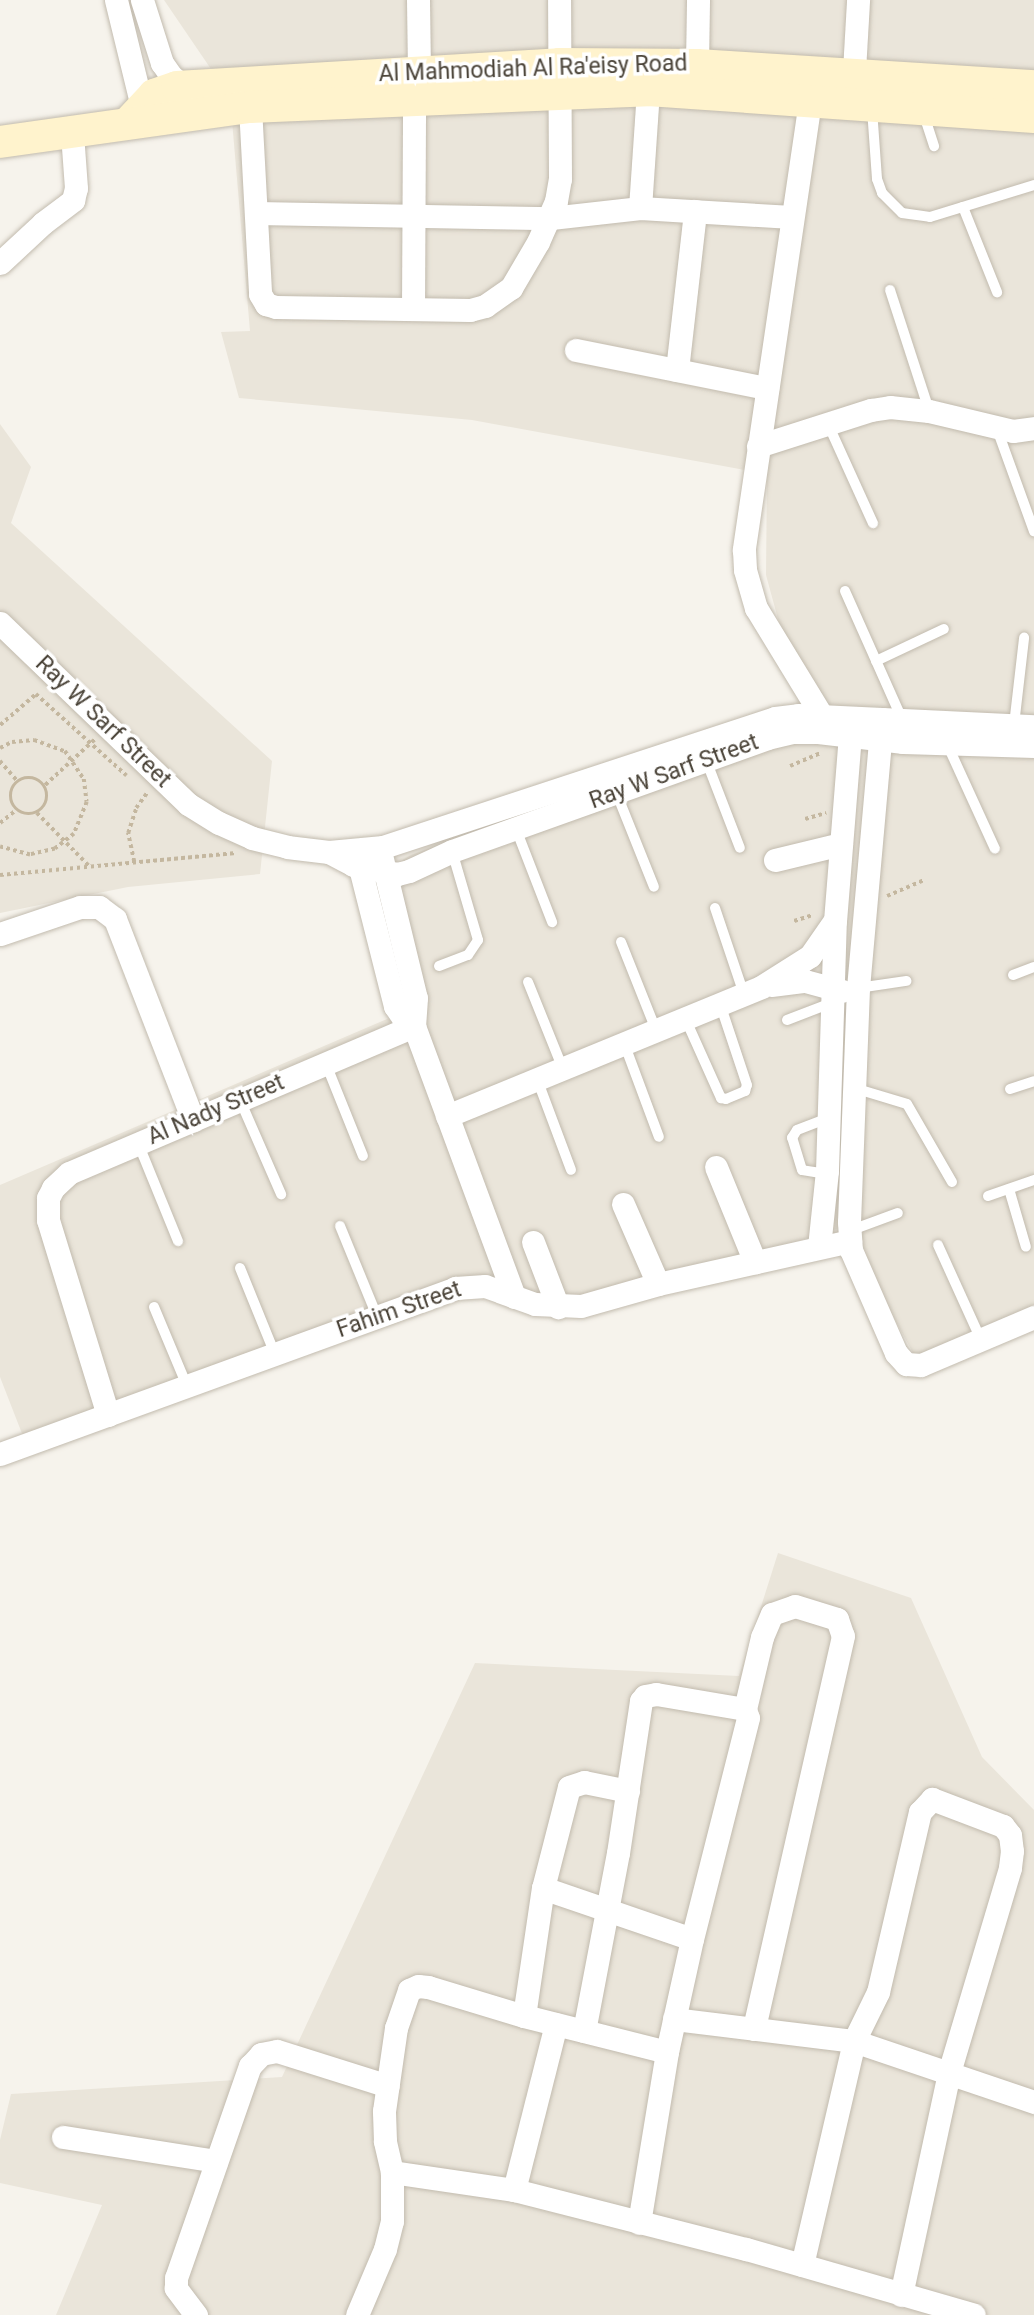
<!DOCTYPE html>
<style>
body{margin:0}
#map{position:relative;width:1034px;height:2315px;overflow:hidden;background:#f6f3ec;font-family:Roboto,sans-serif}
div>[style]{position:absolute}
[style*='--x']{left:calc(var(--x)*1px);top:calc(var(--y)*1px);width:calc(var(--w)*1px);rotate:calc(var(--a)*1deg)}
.residential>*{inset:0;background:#eae5da}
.path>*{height:3.5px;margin-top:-1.75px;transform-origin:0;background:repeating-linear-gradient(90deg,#c4b79f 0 3.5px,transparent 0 7px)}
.path>.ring{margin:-1.75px;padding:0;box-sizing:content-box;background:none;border:3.5px solid #c4b79f;border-radius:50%}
.roads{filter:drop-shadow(0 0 2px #c2bbae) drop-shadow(0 0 2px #c2bbae)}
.lane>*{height:10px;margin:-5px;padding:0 5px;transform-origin:5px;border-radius:5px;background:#fff}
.street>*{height:23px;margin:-11.5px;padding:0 11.5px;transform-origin:11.5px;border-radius:11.5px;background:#fff}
.secondary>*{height:32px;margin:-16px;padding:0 16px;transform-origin:16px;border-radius:16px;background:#fff3cd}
span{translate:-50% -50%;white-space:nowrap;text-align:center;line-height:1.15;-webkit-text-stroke:7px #fff;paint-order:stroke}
.street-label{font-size:23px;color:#4b4439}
</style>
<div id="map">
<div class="residential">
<i style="clip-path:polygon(164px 0,1034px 0,1034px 1308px,917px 1360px,862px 1260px,855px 1223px,579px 1311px,481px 1288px,28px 1449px,0 1377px,0 1185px,408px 1010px,382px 913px,381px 897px,394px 865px,411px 855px,765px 724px,834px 723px,781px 630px,766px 575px,767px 474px,472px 420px,239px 398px,221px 332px,250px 331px,230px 97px)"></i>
<i style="clip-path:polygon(0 424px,31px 467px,11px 523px,272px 761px,260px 874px,128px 887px,0 913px)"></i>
<i style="clip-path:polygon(778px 1553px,911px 1598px,982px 1757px,1034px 1810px,1034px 2315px,56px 2315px,102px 2205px,0 2183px,0 2140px,11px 2094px,282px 2077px,475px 1663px,739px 1676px)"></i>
</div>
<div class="path">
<i style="--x:0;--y:725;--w:48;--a:-40.7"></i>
<i style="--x:36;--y:694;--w:122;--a:42"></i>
<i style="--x:0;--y:748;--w:13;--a:-27"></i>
<i style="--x:12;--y:742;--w:22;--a:-5"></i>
<i style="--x:34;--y:740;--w:33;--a:20"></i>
<i style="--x:65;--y:751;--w:34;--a:56"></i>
<i style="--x:84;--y:779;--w:23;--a:83"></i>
<i style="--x:87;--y:802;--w:35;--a:112"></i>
<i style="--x:74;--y:834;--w:24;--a:142"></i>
<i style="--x:55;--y:849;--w:26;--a:167"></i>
<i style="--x:30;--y:855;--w:31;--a:-165"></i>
<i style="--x:0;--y:761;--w:28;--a:49"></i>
<i style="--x:790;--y:766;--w:34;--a:-23"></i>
<i class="ring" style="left:11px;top:778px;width:32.5px;height:32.5px"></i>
<i style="--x:45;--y:785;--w:68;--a:-42.6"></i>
<i style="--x:37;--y:813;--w:74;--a:45.5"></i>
<i style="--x:805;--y:819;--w:22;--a:-16"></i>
<i style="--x:0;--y:823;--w:21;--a:-39"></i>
<i style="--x:134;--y:862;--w:30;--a:-102"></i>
<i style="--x:128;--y:833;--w:26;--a:-72"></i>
<i style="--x:136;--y:808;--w:19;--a:-54"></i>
<i style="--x:0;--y:875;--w:237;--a:-5.3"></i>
<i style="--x:887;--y:896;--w:40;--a:-23.4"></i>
<i style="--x:794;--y:921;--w:20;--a:-18"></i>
</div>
<div class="roads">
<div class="lane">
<i style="--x:872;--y:109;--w:70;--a:85.9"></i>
<i style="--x:877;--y:179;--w:15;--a:70"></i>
<i style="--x:882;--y:193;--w:28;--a:45"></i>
<i style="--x:902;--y:213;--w:28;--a:8"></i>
<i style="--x:930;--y:217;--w:109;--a:-17.1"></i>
<i style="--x:923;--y:112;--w:36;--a:72"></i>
<i style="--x:963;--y:207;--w:92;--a:68.2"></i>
<i style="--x:890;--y:290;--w:126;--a:72"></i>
<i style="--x:828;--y:424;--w:109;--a:65.6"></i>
<i style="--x:997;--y:429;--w:109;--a:70.1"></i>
<i style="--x:845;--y:591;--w:140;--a:66"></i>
<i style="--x:876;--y:661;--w:75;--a:-25.2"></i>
<i style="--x:1014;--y:725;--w:88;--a:-83.4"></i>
<i style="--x:947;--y:744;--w:115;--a:65.4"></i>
<i style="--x:706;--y:760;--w:94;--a:68.9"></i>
<i style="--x:616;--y:792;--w:102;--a:68.2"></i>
<i style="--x:516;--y:829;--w:100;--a:68.8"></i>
<i style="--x:715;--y:908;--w:91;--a:71.4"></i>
<i style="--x:621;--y:942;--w:95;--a:68.3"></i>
<i style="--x:439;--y:966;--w:31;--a:-21"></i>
<i style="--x:468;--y:955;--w:18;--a:-56"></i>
<i style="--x:478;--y:940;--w:93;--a:-106.3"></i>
<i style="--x:1013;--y:975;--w:22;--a:-21"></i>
<i style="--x:528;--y:982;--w:94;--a:68.1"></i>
<i style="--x:858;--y:988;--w:49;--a:-8.3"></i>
<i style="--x:685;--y:1018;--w:88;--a:65.8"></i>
<i style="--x:721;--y:1098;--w:5;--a:11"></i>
<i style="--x:726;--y:1099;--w:21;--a:-23"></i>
<i style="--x:745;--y:1091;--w:6;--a:-72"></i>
<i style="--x:747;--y:1085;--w:85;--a:-108.4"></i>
<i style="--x:787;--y:1020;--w:47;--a:-21.1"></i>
<i style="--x:624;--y:1043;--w:100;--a:69.6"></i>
<i style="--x:326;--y:1064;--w:99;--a:68.1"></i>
<i style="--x:537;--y:1079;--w:97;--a:69.5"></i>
<i style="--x:854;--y:1088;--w:55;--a:16.8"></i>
<i style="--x:907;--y:1104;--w:90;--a:60"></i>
<i style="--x:1010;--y:1089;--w:25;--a:-18"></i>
<i style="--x:240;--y:1100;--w:103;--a:66.4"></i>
<i style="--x:138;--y:1143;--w:106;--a:67.8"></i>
<i style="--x:827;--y:1174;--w:25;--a:-171"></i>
<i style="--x:802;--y:1170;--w:34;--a:-107"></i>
<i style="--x:792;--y:1138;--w:9;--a:-58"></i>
<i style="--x:797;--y:1130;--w:33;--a:-21"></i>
<i style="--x:1009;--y:1189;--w:60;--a:73.7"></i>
<i style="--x:988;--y:1196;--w:49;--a:-19.2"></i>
<i style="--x:340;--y:1226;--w:97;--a:67.7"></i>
<i style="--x:849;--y:1231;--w:52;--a:-20.2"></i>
<i style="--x:938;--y:1245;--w:104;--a:65.6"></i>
<i style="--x:240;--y:1268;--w:93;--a:67.9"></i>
<i style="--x:154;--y:1307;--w:86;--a:67.3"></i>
</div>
<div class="street">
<i style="--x:116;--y:0;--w:122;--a:76.3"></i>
<i style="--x:142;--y:0;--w:66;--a:72.4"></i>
<i style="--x:162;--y:63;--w:16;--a:55"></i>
<i style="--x:171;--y:76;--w:18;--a:38"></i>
<i style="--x:418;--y:0;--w:70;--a:89.2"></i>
<i style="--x:697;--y:65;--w:65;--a:-89.1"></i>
<i style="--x:853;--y:88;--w:88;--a:-86.7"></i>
<i style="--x:810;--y:101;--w:454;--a:98.4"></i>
<i style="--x:744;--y:550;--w:20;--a:87"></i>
<i style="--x:745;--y:570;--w:40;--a:74"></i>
<i style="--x:756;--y:608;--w:127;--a:58.6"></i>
<i style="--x:250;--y:107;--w:187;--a:86.9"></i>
<i style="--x:260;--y:294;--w:12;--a:59"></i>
<i style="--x:266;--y:304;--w:10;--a:17"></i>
<i style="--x:276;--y:307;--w:194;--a:0.9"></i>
<i style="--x:470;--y:310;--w:16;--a:-15"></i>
<i style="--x:485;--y:306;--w:32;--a:-35"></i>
<i style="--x:511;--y:288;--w:53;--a:-59.6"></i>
<i style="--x:538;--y:242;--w:45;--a:-66.3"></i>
<i style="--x:556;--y:201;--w:22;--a:-80"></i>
<i style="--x:560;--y:179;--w:179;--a:-90.3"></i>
<i style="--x:640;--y:208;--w:118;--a:-86.1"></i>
<i style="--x:256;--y:213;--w:295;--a:1"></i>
<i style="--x:551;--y:218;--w:90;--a:-6.4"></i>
<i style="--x:640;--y:208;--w:152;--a:3.4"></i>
<i style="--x:0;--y:263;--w:59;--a:-42.9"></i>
<i style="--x:43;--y:223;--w:38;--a:-37"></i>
<i style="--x:73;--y:200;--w:12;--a:-76"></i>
<i style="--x:76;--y:188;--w:55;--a:-94.2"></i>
<i style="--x:413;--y:309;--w:210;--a:-89.7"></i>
<i style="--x:576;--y:350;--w:195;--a:11.3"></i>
<i style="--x:677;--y:370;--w:160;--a:-83.5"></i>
<i style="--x:758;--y:446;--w:119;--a:-17.7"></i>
<i style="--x:871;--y:410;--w:19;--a:-9"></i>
<i style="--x:890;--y:407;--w:39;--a:6"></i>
<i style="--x:929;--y:411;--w:86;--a:13.4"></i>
<i style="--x:1013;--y:431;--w:21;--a:-8"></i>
<i style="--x:0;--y:623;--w:261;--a:43.9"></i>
<i style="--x:188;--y:804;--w:36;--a:32"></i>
<i style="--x:219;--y:823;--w:36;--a:24"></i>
<i style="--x:252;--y:838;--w:36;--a:14"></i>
<i style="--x:287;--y:847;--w:42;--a:6.8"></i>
<i style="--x:329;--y:852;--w:54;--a:-5.3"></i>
<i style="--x:383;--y:847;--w:413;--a:-18.2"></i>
<i style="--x:775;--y:718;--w:23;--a:-7"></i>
<i style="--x:798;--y:715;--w:236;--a:2.7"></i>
<i style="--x:882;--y:719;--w:270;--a:95.1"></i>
<i style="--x:858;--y:988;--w:234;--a:92.2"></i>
<i style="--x:849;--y:1222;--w:28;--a:86"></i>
<i style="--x:851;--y:1250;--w:112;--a:66.4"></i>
<i style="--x:896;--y:1353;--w:15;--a:48"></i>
<i style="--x:906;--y:1364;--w:15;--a:4"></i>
<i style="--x:921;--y:1365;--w:123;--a:-23"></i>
<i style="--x:329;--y:852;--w:27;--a:28"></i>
<i style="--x:353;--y:865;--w:45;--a:11.6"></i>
<i style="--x:397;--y:874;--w:12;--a:-14"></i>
<i style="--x:409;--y:871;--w:47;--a:-24.9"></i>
<i style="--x:452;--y:851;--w:335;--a:-19.7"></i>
<i style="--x:767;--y:738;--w:26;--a:-13"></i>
<i style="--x:792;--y:732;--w:26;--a:0"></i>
<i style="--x:818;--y:732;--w:86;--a:6.7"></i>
<i style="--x:903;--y:742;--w:131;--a:1.7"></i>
<i style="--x:357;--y:856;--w:155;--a:75.8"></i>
<i style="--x:395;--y:1006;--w:14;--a:56"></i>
<i style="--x:403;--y:1018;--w:14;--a:36"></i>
<i style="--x:414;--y:1026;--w:289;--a:69.7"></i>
<i style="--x:382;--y:859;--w:143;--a:76.3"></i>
<i style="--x:416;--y:998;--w:28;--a:94"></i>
<i style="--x:775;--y:860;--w:68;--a:-13.6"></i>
<i style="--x:0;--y:934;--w:84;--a:-18.6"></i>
<i style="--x:80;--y:907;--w:19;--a:0"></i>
<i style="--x:99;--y:907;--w:20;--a:37"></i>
<i style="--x:115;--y:919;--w:216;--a:68.8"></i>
<i style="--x:771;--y:985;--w:34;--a:-7"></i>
<i style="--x:805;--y:981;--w:38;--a:15"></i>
<i style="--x:447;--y:1116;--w:339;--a:-22.3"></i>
<i style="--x:761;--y:987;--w:58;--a:-32.3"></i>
<i style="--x:810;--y:956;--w:40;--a:-55.1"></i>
<i style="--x:716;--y:1167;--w:103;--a:67.7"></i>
<i style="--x:623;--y:1204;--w:87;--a:66.4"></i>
<i style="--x:533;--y:1242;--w:70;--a:69"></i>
<i style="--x:819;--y:1247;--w:76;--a:-84"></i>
<i style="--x:827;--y:1171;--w:250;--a:-88.2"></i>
<i style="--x:835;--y:921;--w:201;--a:-85.4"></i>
<i style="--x:108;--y:1415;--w:204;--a:-107.1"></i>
<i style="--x:48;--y:1220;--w:22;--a:-90"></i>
<i style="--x:48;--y:1198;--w:11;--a:-63"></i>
<i style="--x:53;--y:1188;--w:22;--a:-43"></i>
<i style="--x:69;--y:1173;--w:375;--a:-23.1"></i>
<i style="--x:0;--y:1454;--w:484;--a:-20"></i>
<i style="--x:455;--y:1288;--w:30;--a:-4"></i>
<i style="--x:485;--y:1286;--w:53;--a:19.8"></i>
<i style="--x:535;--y:1304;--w:46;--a:2.5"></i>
<i style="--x:581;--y:1306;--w:80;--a:-15.9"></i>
<i style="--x:658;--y:1284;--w:197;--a:-12.6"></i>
<i style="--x:745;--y:1709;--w:74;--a:-76.7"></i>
<i style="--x:762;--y:1637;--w:25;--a:-67"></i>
<i style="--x:772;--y:1614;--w:24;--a:-19"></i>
<i style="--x:795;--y:1606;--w:44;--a:17.2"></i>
<i style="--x:837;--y:1619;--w:18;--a:71"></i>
<i style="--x:843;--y:1636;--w:403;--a:102.8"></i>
<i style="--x:543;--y:1888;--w:157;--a:18.9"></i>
<i style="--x:524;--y:2016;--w:129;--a:-81.6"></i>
<i style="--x:543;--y:1888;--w:104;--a:-75.6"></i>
<i style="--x:569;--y:1787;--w:16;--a:-18"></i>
<i style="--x:584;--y:1782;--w:45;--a:11.6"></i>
<i style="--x:674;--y:2019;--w:181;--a:7"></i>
<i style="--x:854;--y:2041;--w:190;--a:18.7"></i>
<i style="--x:584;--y:2031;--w:181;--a:-79.2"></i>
<i style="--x:618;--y:1853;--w:154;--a:-81.4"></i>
<i style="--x:641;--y:1701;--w:6;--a:-51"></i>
<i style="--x:645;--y:1696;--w:11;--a:-10"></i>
<i style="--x:656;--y:1694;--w:90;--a:9.6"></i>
<i style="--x:745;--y:1709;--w:9;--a:72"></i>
<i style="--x:748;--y:1718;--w:228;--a:104.2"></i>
<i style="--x:692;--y:1939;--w:116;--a:102.5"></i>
<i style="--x:667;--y:2052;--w:173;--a:99.3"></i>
<i style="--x:63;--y:2137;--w:155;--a:8.9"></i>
<i style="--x:392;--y:2172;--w:123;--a:8.4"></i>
<i style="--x:514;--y:2190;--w:239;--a:14.3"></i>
<i style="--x:746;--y:2249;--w:237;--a:16.1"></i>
<i style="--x:514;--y:2190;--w:171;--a:-75.8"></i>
<i style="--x:802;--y:2265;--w:230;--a:-76.9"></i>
<i style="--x:854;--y:2041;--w:55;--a:-63.9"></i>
<i style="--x:878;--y:1992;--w:185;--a:-76.9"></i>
<i style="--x:920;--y:1812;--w:18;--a:-47"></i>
<i style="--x:932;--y:1799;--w:76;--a:20.8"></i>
<i style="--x:1003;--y:1826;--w:11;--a:52"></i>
<i style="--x:1010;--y:1835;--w:16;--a:83"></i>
<i style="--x:1012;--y:1851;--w:17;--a:97"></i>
<i style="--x:1010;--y:1868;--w:214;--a:106.6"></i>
<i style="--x:949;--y:2073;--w:227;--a:102.2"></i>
<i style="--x:196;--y:2315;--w:34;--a:-127"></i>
<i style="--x:176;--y:2288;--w:10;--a:-90"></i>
<i style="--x:176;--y:2278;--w:225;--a:-70.8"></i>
<i style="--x:250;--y:2066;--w:16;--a:-47"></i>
<i style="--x:261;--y:2054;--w:16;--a:-11"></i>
<i style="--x:277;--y:2051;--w:116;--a:17.5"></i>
<i style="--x:357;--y:2315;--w:72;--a:-67"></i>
<i style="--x:385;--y:2249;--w:29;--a:-76"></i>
<i style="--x:392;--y:2221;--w:49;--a:-90"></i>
<i style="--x:392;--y:2172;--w:32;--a:-103"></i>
<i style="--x:385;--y:2141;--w:30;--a:-92"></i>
<i style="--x:384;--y:2111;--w:84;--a:-81.8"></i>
<i style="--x:396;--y:2028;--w:40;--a:-71.1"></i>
<i style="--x:409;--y:1990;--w:10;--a:-24"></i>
<i style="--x:418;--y:1986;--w:10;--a:6"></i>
<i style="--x:428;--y:1987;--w:100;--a:16.8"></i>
<i style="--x:524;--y:2016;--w:147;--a:14.1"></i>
</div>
<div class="secondary">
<i style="--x:129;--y:122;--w:37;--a:-47"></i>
<i style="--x:154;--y:95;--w:24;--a:-19"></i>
<i style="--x:177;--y:87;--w:383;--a:-3.4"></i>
<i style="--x:559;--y:64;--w:138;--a:0.4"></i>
<i style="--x:697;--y:65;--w:338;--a:3.6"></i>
<i style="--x:0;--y:142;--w:252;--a:-8"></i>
<i style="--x:250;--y:107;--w:398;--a:-2.4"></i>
<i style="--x:648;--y:90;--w:387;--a:4"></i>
</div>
</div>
<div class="street-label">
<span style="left:533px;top:69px;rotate:-2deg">Al Mahmodiah Al Ra'eisy Road</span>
<span style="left:103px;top:722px;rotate:44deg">Ray W Sarf Street</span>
<span style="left:674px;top:772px;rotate:-20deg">Ray W Sarf Street</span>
<span style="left:216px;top:1110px;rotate:-23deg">Al Nady Street</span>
<span style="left:399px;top:1310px;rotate:-19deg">Fahim Street</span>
</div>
</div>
